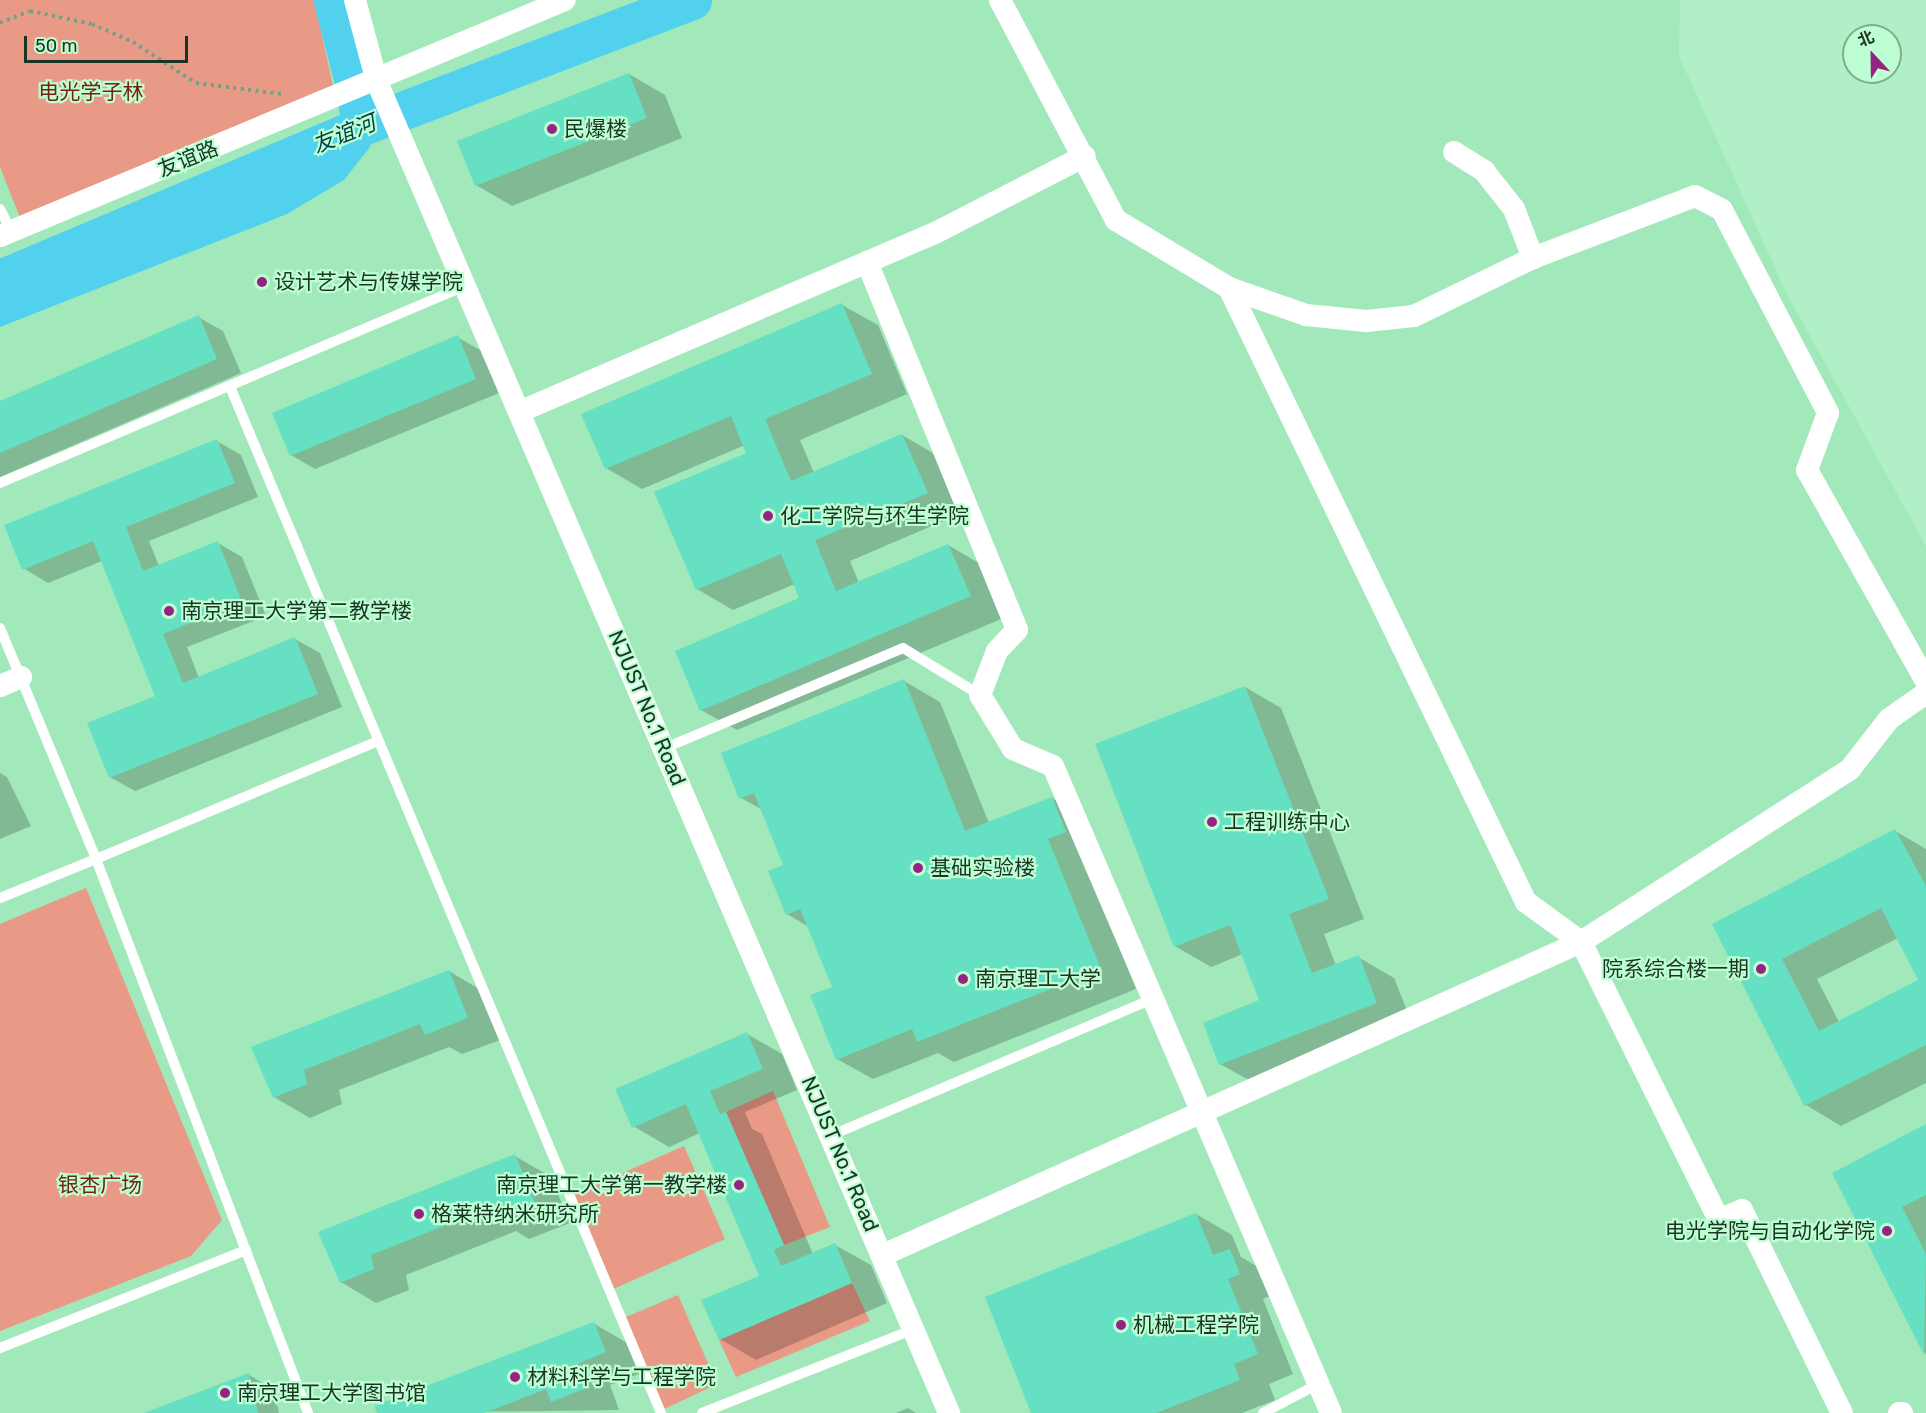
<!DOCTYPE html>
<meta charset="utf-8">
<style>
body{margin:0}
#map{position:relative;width:1926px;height:1413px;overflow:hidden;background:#b1f0c7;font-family:Rubik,"Noto Sans SC",sans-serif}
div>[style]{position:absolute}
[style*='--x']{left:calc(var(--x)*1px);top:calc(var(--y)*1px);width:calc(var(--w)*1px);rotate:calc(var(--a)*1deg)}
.built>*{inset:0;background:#a1e8ba}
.green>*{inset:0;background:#e89a86}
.water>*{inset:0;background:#51d1ee}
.shadow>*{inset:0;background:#0003}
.river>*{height:39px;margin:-19.5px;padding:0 19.5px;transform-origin:19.5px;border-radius:19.5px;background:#51d1ee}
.building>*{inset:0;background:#66e0c3}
.path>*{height:4px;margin-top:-2px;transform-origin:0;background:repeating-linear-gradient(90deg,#72a283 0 3px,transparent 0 7.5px)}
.lane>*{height:10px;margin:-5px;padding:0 5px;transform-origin:5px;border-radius:5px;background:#fff}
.street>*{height:22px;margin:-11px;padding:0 11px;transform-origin:11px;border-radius:11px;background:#fff}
.dots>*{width:16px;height:16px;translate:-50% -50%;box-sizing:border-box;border:3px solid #befed3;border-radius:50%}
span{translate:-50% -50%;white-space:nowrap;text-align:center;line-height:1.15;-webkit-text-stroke:4.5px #befed3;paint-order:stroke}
.park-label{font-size:21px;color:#74230d}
.poi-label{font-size:21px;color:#1b3525}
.left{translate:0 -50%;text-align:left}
.right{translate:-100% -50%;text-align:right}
.street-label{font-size:21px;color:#1b3525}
.water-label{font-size:22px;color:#013f4a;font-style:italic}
.north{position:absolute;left:1842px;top:24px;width:60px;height:60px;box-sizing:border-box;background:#befed3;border:2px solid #7dae8d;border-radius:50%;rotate:338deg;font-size:16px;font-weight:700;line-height:24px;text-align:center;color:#1b3525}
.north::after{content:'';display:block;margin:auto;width:21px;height:27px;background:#942382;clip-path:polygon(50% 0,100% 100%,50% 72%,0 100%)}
.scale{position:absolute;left:24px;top:36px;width:164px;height:27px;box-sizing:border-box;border:3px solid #1b3525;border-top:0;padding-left:8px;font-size:18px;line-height:21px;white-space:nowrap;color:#1b3525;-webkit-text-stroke:4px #befed3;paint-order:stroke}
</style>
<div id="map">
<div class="built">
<i style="clip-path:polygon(0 0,1680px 0,1679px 56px,1787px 294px,1926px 546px,1926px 1413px,0 1413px)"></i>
</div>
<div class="green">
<i style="clip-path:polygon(0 0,314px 0,334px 90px,21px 220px,0 167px)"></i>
<i style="clip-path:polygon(86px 888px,222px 1220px,191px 1256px,0 1331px,0 924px)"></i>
<i style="clip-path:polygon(773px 1091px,830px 1227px,784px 1245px,726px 1112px)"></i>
<i style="clip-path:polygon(684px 1146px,725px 1239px,609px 1291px,570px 1196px)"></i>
<i style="clip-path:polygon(852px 1283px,870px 1321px,736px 1377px,719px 1340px)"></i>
<i style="clip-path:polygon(678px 1295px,717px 1384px,660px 1411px,621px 1319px)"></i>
</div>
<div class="water">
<i style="clip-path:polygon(313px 0,347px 0,375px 108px,370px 147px,344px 180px,287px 214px,0 327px,0 277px,291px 169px,334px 139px,341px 124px,337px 93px)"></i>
</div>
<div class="shadow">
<i style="clip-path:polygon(629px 74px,665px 95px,682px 138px,512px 206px,476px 185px)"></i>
<i style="clip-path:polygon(842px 305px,878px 325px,907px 394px,800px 440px,814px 473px,902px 435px,938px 456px,962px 513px,850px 561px,859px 583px,948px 545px,984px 566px,1006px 617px,737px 730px,701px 710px,801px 599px,795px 584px,733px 610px,697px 589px,748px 454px,745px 445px,642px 489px,606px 468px)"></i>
<i style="clip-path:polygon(198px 317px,223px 331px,241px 373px,0 477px,0 403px)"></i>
<i style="clip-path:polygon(457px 337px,482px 351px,499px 393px,315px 469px,291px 455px)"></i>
<i style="clip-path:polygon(217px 441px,241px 455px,258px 497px,149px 541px,159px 566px,218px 543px,242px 557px,266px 616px,187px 647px,199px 678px,295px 639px,320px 653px,342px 707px,135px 791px,110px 777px,157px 697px,102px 561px,48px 583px,23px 568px)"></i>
<i style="clip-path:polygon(904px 681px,940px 702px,989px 823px,1052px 798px,1087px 819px,1083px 859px,1136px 989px,954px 1062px,938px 1053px,873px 1079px,837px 1059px,834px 987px,809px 927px,787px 914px,785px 866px,763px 810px,741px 798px)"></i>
<i style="clip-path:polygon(1245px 687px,1281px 708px,1364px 919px,1324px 934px,1336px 966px,1358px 957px,1394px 978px,1412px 1023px,1256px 1084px,1220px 1064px,1261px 1001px,1243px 954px,1211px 967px,1175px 946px)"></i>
<i style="clip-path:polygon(0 773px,7px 777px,31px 826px,0 839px)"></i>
<i style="clip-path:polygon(evenodd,1895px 831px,1926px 849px,1926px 1083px,1841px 1126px,1806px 1105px,1714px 925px,1895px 831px,1898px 938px,1920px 981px,1839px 1022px,1817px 979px,1898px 938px)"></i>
<i style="clip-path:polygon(449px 971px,484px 992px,503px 1039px,462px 1054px,449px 1047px,339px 1090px,342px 1104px,310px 1118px,274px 1097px,253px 1048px)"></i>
<i style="clip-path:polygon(747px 1034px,782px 1054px,797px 1090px,745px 1112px,752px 1129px,762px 1134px,813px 1254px,835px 1245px,871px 1265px,887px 1303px,756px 1360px,720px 1339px,761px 1276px,700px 1133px,669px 1147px,633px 1126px)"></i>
<i style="clip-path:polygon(1926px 1126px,1926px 1355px,1834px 1174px)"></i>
<i style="clip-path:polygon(515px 1156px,551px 1177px,570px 1223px,529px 1239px,516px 1231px,406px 1275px,409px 1290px,376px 1303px,341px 1282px,320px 1233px)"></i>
<i style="clip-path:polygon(1196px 1214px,1232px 1235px,1241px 1257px,1265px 1271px,1274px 1294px,1263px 1299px,1293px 1374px,1269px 1384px,1275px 1400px,1242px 1413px,1032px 1413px)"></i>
<i style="clip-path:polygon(593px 1323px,629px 1344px,641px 1373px,610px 1385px,619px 1410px,379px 1413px)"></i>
<i style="clip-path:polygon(249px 1375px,273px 1389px,279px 1413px,147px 1413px)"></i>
<i style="clip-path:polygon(908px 1408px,916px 1413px,896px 1413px)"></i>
</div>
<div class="river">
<i style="--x:0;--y:279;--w:382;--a:-22.9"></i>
<i style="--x:352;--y:130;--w:364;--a:-20.9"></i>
</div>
<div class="building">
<i style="clip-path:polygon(629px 73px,647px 118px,475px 186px,457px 141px)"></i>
<i style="clip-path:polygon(842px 303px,872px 374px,765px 419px,791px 481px,902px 434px,928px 493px,815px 540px,836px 591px,948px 544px,971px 596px,700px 711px,675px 651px,799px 598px,781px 554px,696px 590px,654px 492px,746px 453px,731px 416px,605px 469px,581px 414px)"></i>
<i style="clip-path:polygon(199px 315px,217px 359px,0 453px,0 401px)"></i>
<i style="clip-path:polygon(458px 335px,476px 379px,290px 456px,272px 413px)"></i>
<i style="clip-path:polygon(217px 439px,235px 483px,126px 527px,143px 571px,218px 541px,242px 602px,163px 634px,183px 683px,295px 637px,318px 694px,109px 778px,87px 723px,155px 696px,93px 541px,22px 570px,4px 525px)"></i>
<i style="clip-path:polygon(904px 679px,965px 831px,1052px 797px,1066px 832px,1048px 839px,1101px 969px,917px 1042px,912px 1029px,836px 1060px,810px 995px,832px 987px,800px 909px,786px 915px,768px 871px,783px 865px,754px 793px,739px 799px,721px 753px)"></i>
<i style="clip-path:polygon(1245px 686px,1329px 899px,1289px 914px,1312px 973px,1359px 955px,1377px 1003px,1219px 1065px,1203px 1023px,1259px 1000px,1230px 925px,1174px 947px,1095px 744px)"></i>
<i style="clip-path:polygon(evenodd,1895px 829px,1926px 886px,1926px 1045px,1804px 1106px,1712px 924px,1895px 829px,1881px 908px,1918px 980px,1819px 1031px,1782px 959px,1881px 908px)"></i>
<i style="clip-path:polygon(449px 970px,468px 1018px,425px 1035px,420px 1024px,304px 1070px,307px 1084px,273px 1098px,251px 1047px)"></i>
<i style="clip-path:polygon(747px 1032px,763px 1069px,710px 1091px,720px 1114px,726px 1112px,784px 1245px,774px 1250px,781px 1266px,835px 1243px,852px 1283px,719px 1340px,701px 1300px,759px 1276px,686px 1104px,632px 1128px,615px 1089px)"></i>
<i style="clip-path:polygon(1926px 1124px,1926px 1195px,1902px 1207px,1926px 1254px,1924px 1355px,1832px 1173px)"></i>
<i style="clip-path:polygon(515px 1154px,535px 1203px,492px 1219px,486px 1209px,371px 1255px,374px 1269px,340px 1283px,318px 1232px)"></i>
<i style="clip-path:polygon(1196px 1213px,1213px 1255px,1230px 1249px,1240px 1274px,1228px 1279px,1258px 1354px,1234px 1364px,1240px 1380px,1156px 1413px,1031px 1413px,985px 1297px)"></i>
<i style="clip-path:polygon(594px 1322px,606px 1352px,575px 1365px,584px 1389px,551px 1402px,546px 1389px,484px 1413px,377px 1413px,374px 1406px)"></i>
<i style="clip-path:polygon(249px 1373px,258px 1413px,144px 1413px)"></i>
</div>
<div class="path">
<i style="--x:0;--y:23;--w:32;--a:-22"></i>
<i style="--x:30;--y:11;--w:63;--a:11.8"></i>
<i style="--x:92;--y:24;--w:45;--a:23.7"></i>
<i style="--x:133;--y:42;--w:75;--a:33.1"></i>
<i style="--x:196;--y:83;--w:87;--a:7.3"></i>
</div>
<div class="lane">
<i style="--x:0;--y:209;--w:25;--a:63"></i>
<i style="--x:231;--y:389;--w:1111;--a:67.22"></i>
<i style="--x:0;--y:483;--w:505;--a:-22.96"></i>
<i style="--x:0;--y:628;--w:250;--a:67.4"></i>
<i style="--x:96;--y:859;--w:303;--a:-22.7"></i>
<i style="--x:665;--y:748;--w:258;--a:-22.8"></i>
<i style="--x:903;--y:648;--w:90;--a:31.4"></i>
<i style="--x:0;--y:898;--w:104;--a:-22.1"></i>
<i style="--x:96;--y:859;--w:593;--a:69.06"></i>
<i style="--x:832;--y:1135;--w:349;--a:-23"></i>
<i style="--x:0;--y:1348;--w:265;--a:-21.7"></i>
<i style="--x:702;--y:1413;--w:228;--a:-21.6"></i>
<i style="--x:1263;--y:1413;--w:62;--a:-27.8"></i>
</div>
<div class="street">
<i style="--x:355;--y:0;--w:85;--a:75"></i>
<i style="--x:377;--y:82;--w:1449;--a:66.74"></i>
<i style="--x:1000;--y:0;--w:249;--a:62.2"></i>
<i style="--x:1116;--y:220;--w:132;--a:31"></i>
<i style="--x:1229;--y:288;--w:82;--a:19.3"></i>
<i style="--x:1306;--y:315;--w:60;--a:5.7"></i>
<i style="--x:1366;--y:321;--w:48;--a:-5.9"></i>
<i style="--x:1414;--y:316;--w:132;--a:-26"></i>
<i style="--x:1533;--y:258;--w:173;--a:-20.9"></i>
<i style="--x:1695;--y:196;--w:30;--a:27"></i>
<i style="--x:1722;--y:210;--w:229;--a:62.4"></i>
<i style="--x:1828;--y:413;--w:61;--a:110.2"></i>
<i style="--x:1807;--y:470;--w:242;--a:60.6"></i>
<i style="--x:1454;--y:152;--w:36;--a:32"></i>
<i style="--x:1484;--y:171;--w:48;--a:51.7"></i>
<i style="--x:1514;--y:209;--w:53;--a:68.8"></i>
<i style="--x:0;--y:236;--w:612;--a:-22.67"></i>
<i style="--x:867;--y:262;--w:397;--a:67.8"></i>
<i style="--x:1017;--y:630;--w:29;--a:134"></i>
<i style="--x:997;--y:651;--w:47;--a:111.1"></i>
<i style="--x:980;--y:695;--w:63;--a:58.6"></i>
<i style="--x:1013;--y:749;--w:43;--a:23"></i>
<i style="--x:1053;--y:766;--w:704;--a:66.75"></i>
<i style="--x:1229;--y:288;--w:682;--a:64.19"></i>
<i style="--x:1526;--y:902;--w:68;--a:36"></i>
<i style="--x:1581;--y:942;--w:320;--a:-32.7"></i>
<i style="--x:1850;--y:769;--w:63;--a:-52"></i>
<i style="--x:1889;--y:719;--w:45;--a:-35.1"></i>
<i style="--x:519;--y:412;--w:455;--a:-23.3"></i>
<i style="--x:937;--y:232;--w:166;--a:-27.2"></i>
<i style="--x:0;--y:686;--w:23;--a:-23"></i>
<i style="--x:883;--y:1255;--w:765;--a:-24.15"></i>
<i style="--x:1581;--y:942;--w:310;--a:63.6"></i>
<i style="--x:1719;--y:1220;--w:25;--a:-23"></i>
<i style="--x:1742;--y:1210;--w:226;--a:63.8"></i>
<i style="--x:1899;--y:1413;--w:3;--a:0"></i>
</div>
<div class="dots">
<i style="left:552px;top:129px;background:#942382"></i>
<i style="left:262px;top:282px;background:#942382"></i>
<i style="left:768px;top:516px;background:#942382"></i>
<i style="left:169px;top:611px;background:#942382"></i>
<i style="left:1212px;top:822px;background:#942382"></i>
<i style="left:918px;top:868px;background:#942382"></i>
<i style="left:1761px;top:969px;background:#942382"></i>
<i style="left:963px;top:979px;background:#942382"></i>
<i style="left:739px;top:1185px;background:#942382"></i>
<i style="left:419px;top:1214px;background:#942382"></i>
<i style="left:1887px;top:1231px;background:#942382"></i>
<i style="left:1121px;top:1325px;background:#942382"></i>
<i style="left:515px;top:1377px;background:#942382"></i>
<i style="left:225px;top:1393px;background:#942382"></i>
</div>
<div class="park-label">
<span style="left:91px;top:92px">电光学子林</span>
<span style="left:100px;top:1185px">银杏广场</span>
</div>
<div class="poi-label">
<span class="left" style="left:564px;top:129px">民爆楼</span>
<span class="left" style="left:274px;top:282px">设计艺术与传媒学院</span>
<span class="left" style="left:780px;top:516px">化工学院与环生学院</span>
<span class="left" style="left:181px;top:611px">南京理工大学第二教学楼</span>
<span class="left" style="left:1224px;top:822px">工程训练中心</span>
<span class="left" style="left:930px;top:868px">基础实验楼</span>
<span class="right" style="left:1749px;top:969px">院系综合楼一期</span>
<span class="left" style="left:975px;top:979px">南京理工大学</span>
<span class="right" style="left:727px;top:1185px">南京理工大学第一教学楼</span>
<span class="left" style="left:431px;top:1214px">格莱特纳米研究所</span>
<span class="right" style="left:1875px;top:1231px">电光学院与自动化学院</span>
<span class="left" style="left:1133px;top:1325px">机械工程学院</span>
<span class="left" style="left:527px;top:1377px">材料科学与工程学院</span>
<span class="left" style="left:237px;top:1393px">南京理工大学图书馆</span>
</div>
<div class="street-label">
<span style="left:188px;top:159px;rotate:-22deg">友谊路</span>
<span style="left:647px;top:708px;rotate:67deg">NJUST No.1 Road</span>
<span style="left:840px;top:1154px;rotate:67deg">NJUST No.1 Road</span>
</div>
<div class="water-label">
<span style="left:344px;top:134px;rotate:-22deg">友谊河</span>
</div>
<div class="north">北</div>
<div class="scale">50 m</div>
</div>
